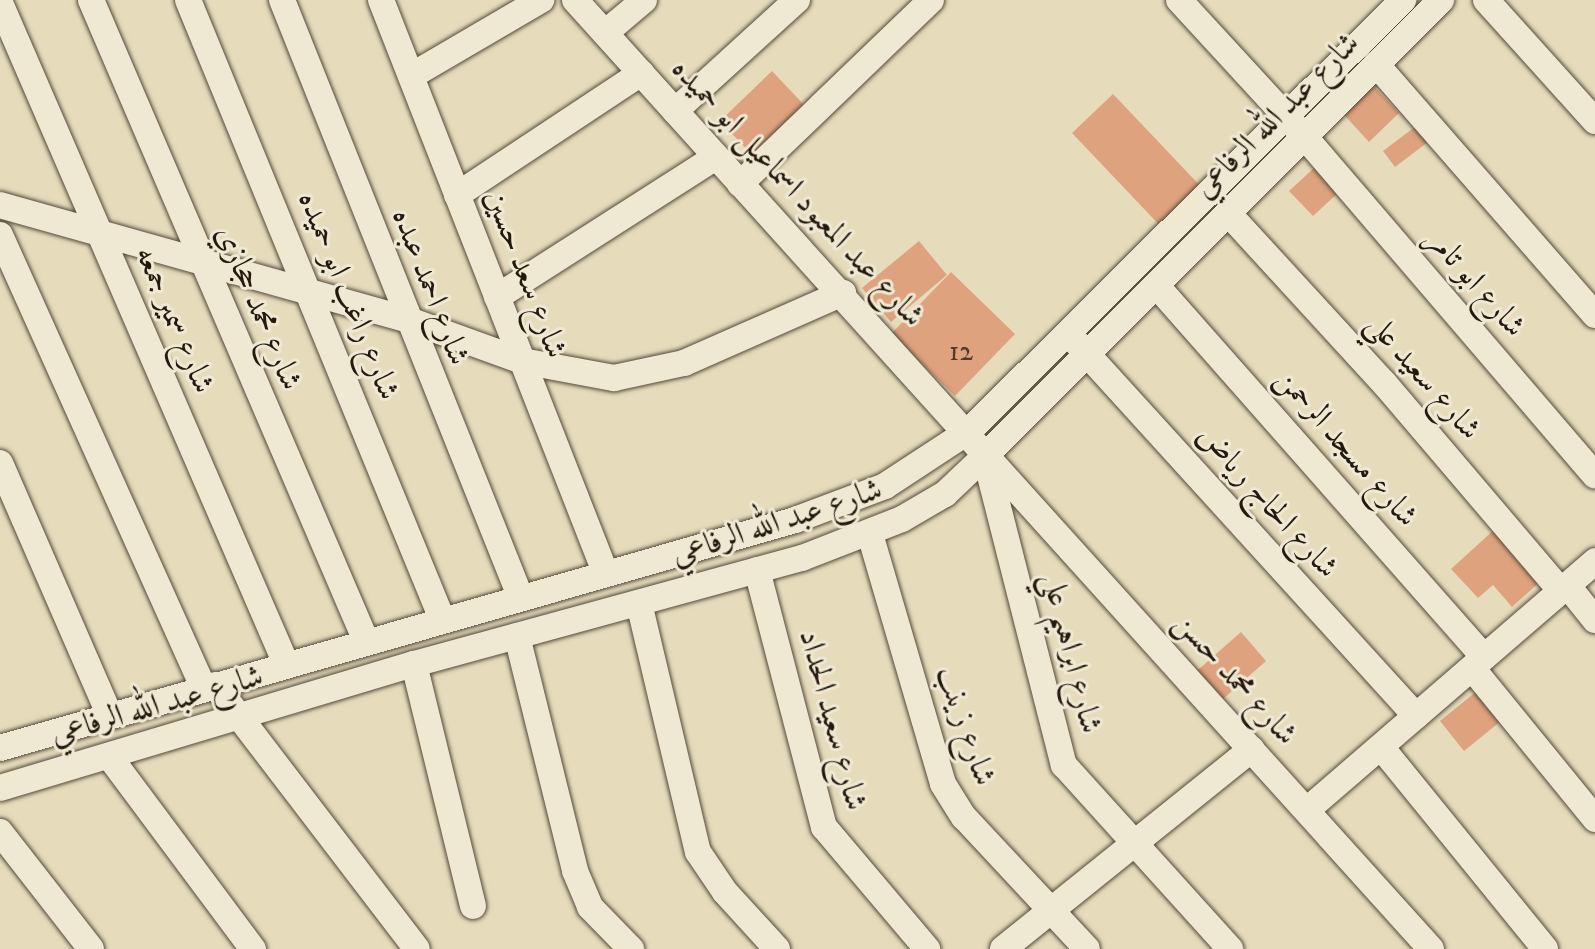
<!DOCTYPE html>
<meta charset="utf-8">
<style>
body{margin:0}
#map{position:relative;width:1595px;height:949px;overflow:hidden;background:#e6dcbc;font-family:"IM FELL DW Pica",Amiri,serif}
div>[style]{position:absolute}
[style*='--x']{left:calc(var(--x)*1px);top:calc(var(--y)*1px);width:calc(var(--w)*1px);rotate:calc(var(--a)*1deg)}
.building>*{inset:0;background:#dfa27f}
.roads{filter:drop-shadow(0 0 2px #544a39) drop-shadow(0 0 2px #544a39)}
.street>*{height:26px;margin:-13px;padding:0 13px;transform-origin:13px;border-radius:13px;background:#efe8d3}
span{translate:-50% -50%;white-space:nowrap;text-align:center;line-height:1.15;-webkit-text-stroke:6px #efe8d3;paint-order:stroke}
.number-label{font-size:28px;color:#533b2a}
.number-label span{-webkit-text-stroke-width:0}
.street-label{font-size:32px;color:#24190d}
</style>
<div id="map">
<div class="building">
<i style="clip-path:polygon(772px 71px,806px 107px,754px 157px,720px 121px)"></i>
<i style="clip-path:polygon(1366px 78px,1399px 113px,1369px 142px,1336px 106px)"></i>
<i style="clip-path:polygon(1113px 94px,1207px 193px,1166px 232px,1072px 133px)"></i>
<i style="clip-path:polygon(1416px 126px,1428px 142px,1395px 167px,1383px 151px)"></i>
<i style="clip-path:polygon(1314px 168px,1338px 193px,1313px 216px,1289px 191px)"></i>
<i style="clip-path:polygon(919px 241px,947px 275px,891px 322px,862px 288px)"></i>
<i style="clip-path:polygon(951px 272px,1015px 334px,955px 396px,891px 334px)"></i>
<i style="clip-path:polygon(1496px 528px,1543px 579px,1512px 607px,1493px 585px,1478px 598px,1451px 569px)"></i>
<i style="clip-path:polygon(1241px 632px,1266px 661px,1215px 706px,1190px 677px)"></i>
<i style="clip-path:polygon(1477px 691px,1501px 721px,1464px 751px,1440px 721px)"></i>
</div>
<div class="roads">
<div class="street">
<i style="--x:91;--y:0;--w:697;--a:66.78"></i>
<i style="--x:188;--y:0;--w:669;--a:67.69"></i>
<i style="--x:282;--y:0;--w:642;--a:68.23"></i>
<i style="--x:381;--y:0;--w:614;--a:68.61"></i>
<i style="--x:575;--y:0;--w:1278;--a:47.95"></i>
<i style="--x:1179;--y:0;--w:185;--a:47.4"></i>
<i style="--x:1304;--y:136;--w:447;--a:49.4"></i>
<i style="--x:1486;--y:0;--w:163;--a:48"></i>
<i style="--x:0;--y:3;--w:720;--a:66.6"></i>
<i style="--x:605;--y:33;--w:51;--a:-40.2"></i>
<i style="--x:1376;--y:64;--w:333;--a:48.9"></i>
<i style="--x:411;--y:76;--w:151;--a:-30.3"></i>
<i style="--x:675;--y:111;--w:165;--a:-42.3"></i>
<i style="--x:740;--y:184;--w:265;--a:-43.9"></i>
<i style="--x:457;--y:195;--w:221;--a:-33.5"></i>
<i style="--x:0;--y:205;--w:422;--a:15.7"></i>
<i style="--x:406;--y:319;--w:123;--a:19.9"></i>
<i style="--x:522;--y:361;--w:94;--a:10.5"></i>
<i style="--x:614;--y:378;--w:72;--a:-12.1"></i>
<i style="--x:684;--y:363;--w:174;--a:-23.8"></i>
<i style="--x:1228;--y:213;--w:231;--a:47.5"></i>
<i style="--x:1384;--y:383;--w:273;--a:49.6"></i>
<i style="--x:0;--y:235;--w:498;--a:65.8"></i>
<i style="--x:1156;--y:285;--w:496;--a:48.6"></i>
<i style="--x:497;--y:297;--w:260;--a:-32.6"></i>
<i style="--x:1077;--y:343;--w:504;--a:47.73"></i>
<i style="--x:985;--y:456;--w:319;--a:75.7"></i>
<i style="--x:1064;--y:765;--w:248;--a:47.9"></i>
<i style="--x:0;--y:463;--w:276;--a:66.5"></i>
<i style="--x:870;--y:534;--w:260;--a:73.7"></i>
<i style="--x:943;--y:784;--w:39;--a:58"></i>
<i style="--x:964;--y:817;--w:180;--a:47"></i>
<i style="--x:757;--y:570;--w:266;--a:75.4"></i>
<i style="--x:824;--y:827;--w:160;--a:49.8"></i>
<i style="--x:1567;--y:585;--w:45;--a:51.3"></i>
<i style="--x:639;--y:603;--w:256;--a:76.7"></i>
<i style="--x:698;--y:852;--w:48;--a:56"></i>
<i style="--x:725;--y:892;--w:77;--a:47.6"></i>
<i style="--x:517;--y:636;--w:242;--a:76.1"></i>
<i style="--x:575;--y:871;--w:39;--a:67"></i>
<i style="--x:590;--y:907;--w:59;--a:45.7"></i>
<i style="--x:414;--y:664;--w:249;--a:76.3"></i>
<i style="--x:1472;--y:668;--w:195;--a:50.8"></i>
<i style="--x:215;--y:685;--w:332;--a:52.6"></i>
<i style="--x:1381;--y:747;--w:260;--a:50.9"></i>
<i style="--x:0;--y:748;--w:827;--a:-16"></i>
<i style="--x:795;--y:520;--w:96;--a:-20.7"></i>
<i style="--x:885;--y:486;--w:100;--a:-33.2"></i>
<i style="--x:969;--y:431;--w:612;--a:-44.8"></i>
<i style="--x:109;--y:756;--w:241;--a:53.3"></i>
<i style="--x:0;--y:788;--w:432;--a:-16.7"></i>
<i style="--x:414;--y:664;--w:402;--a:-15.3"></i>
<i style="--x:802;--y:558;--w:107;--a:-21.3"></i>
<i style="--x:902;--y:519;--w:50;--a:-30.2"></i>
<i style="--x:945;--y:494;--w:55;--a:-43.5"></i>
<i style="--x:985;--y:456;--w:645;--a:-45"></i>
<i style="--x:1307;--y:810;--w:381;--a:-40.8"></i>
<i style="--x:0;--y:832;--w:148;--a:52.1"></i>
<i style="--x:1003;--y:949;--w:319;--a:-38.8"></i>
</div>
</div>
<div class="number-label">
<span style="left:961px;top:352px">12</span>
</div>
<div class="street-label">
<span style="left:1277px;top:116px;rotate:-45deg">شارع عبد الله الرفاعي</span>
<span style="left:797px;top:193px;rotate:47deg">شارع عبد المعبود اسماعيل ابو حميده</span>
<span style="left:525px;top:274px;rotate:69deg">شارع سعد حسين</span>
<span style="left:1475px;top:283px;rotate:49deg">شارع ابو تامر</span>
<span style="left:430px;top:287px;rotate:69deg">شارع احمد عبده</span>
<span style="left:348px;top:296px;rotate:68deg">شارع راغب ابو حميده</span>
<span style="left:258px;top:308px;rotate:67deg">شارع محمد حجازي</span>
<span style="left:174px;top:320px;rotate:67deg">شارع سمير جمعه</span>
<span style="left:1423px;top:377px;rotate:49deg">شارع سعيد علي</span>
<span style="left:1346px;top:448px;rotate:49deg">شارع مسجد الرحمن</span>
<span style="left:1267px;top:502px;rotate:48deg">شارع الحاج رياض</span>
<span style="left:777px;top:523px;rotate:-18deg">شارع عبد الله الرفاعي</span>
<span style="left:1071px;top:653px;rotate:76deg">شارع ابراهيم علي</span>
<span style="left:1235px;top:679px;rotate:48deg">شارع محمد حسن</span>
<span style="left:157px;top:706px;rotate:-16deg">شارع عبد الله الرفاعي</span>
<span style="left:832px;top:720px;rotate:75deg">شارع سعيد الحداد</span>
<span style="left:965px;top:726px;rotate:71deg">شارع زينب</span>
</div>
</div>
